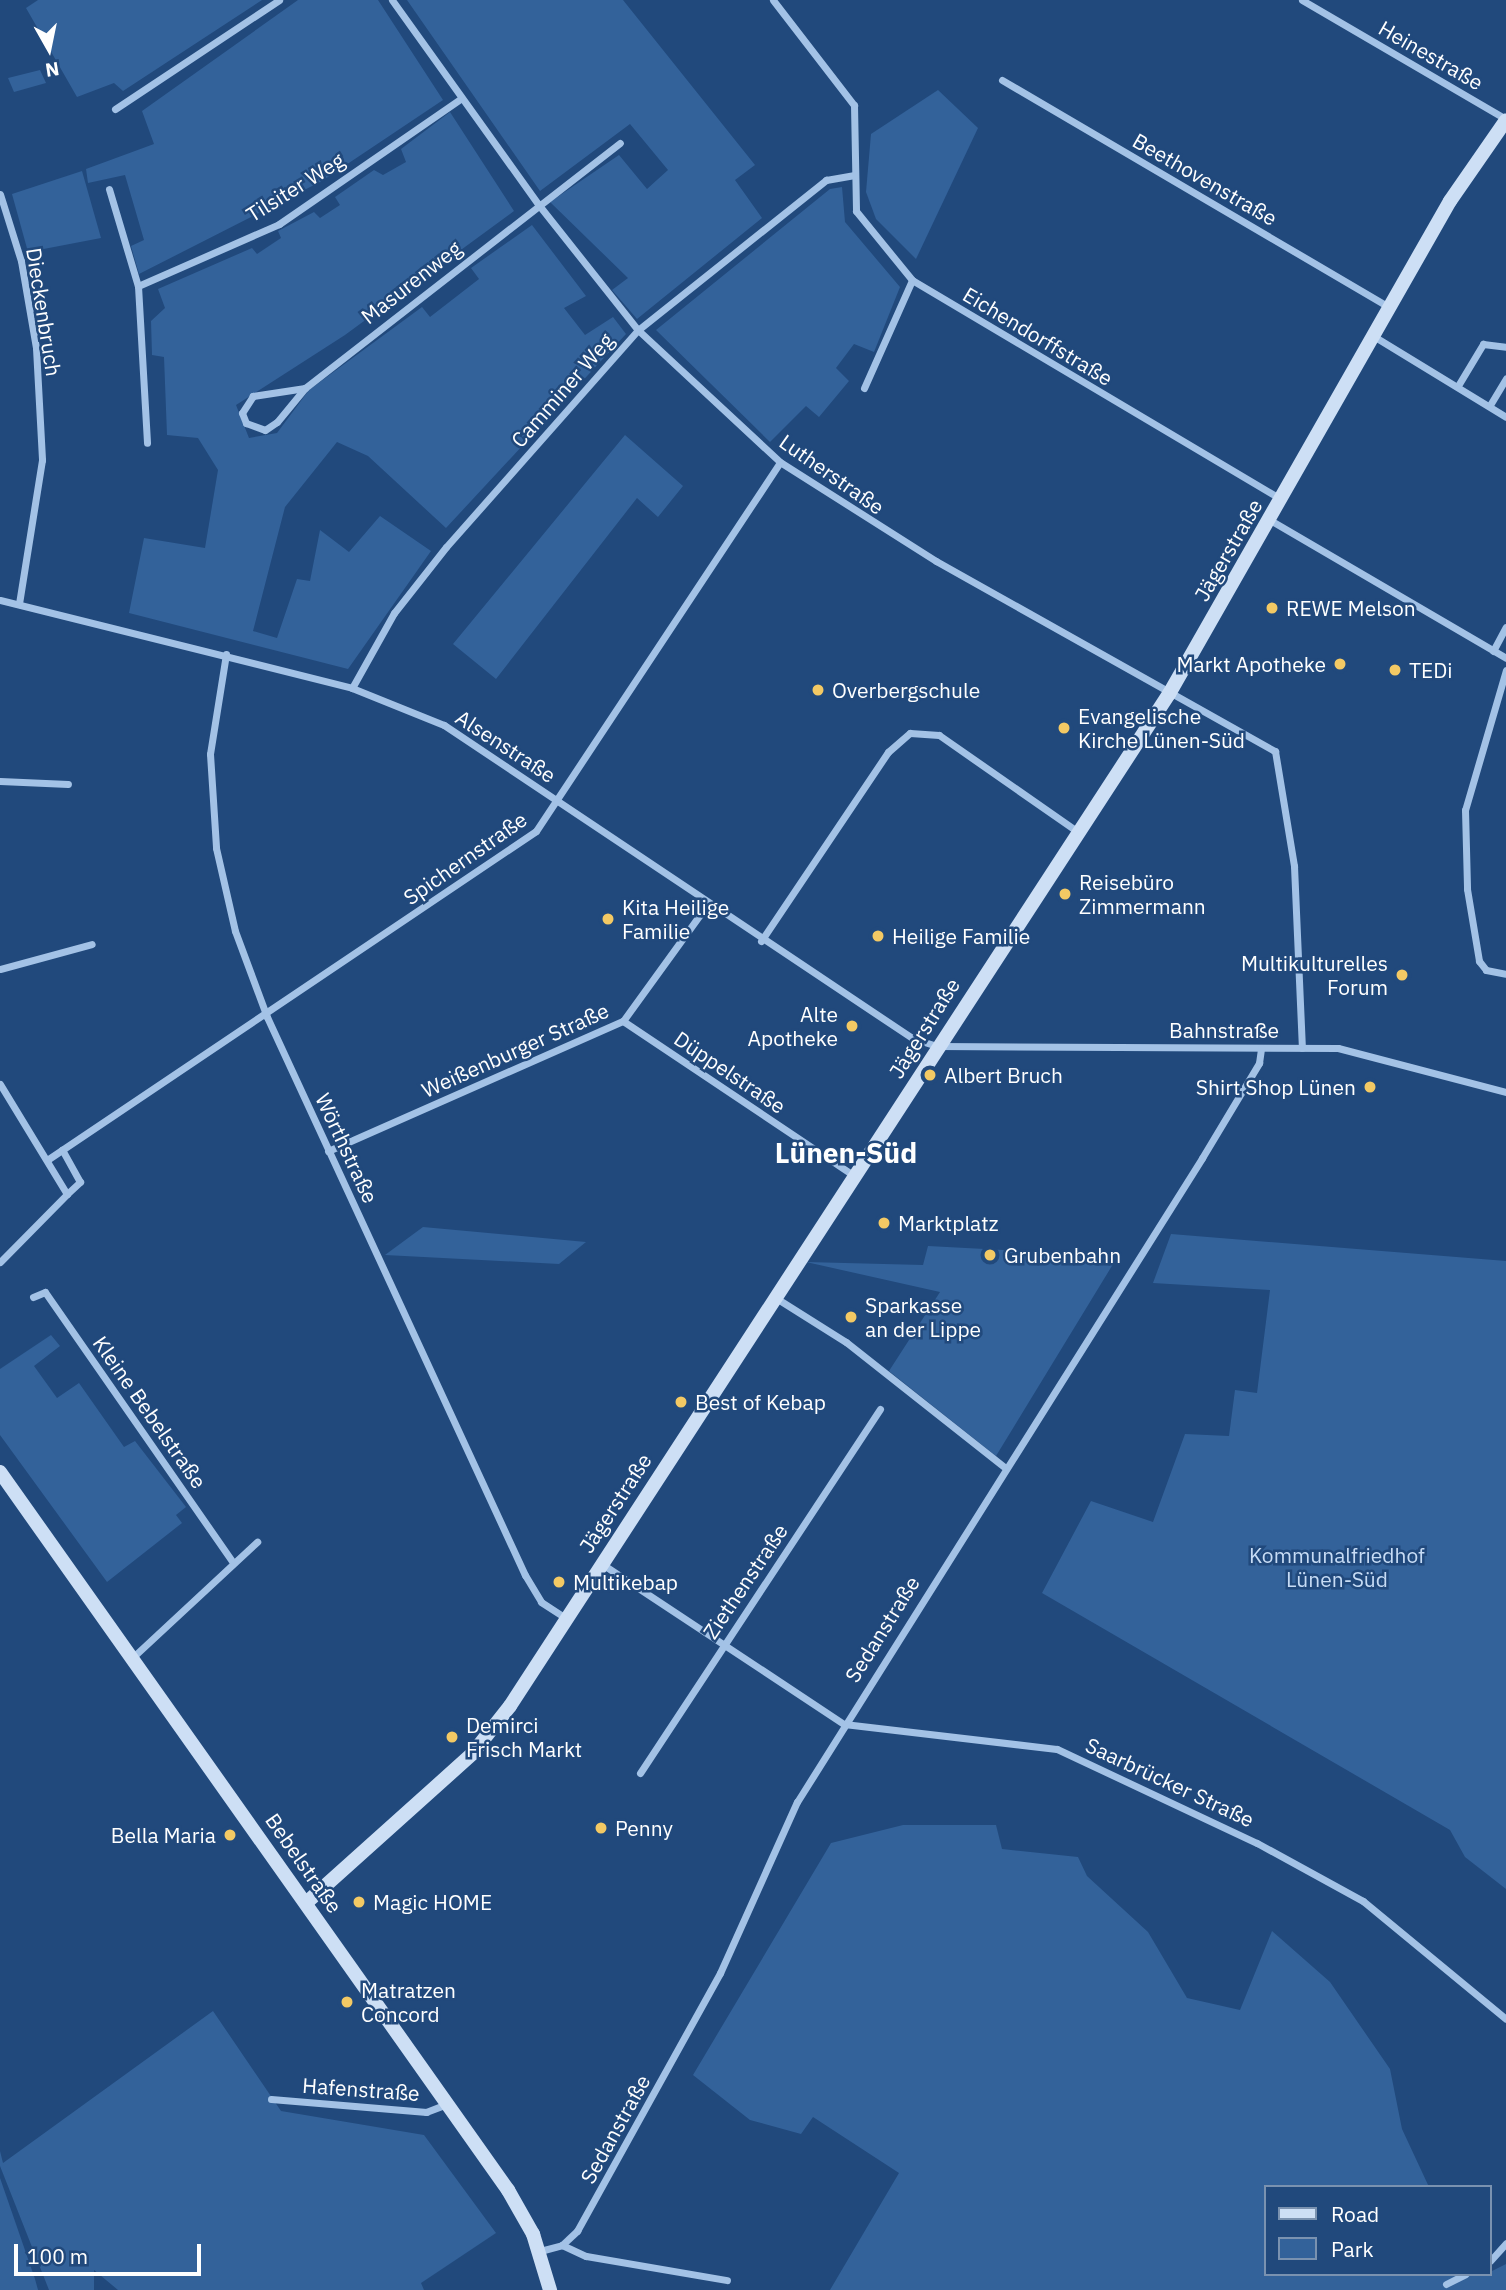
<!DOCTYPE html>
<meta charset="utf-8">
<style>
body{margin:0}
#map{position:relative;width:1506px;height:2290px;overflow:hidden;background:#21497c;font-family:"IBM Plex Sans",sans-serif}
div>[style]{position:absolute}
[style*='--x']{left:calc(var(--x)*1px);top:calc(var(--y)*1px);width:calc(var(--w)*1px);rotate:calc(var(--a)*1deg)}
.green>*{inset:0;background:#33629a}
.street>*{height:7px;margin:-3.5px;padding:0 3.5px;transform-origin:3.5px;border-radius:3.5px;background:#a3c2e6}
.secondary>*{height:14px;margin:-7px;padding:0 7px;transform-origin:7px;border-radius:7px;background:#cddff5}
.dots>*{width:19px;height:19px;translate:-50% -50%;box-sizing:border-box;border:4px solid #21497c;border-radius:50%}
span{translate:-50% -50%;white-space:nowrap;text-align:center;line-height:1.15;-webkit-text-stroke:5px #21497c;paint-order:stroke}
.street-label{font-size:21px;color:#fff}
.poi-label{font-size:21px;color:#fff}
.left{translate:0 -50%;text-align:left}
.right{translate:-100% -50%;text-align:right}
.park-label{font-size:21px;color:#c7dcf5}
.district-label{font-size:28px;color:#fff;font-weight:700}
.legend{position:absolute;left:1264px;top:2185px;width:228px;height:91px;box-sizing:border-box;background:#21497c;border:2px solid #7a92b0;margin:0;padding:9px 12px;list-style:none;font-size:21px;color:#fff}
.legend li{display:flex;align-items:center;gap:14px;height:35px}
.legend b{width:35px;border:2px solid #7a92b0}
.north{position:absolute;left:14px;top:14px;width:70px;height:70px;-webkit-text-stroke:5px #21497c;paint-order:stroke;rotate:171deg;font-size:19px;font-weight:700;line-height:28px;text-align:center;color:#fff}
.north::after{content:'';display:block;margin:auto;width:24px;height:32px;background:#fff;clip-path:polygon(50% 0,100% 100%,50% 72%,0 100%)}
.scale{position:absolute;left:14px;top:2244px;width:187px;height:32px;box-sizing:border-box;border:4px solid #fff;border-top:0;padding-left:9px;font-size:21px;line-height:24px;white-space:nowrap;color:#fff;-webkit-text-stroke:5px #21497c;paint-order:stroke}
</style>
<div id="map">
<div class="green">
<i style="clip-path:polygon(38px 0,262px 0,123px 91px,114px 83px,77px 97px,26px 8px)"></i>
<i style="clip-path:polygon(298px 0,378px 0,443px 100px,322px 181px,139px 274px,131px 246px,144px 240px,125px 175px,88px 183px,86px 169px,154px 144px,142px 111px)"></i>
<i style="clip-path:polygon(407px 0,623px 0,755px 165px,735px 180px,762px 218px,637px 319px,612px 290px,628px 278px,550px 202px,619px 155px,647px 189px,668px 170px,630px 124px,540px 191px)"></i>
<i style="clip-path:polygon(40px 70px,46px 83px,14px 92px,8px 78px)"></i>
<i style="clip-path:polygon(938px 90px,978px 128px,916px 259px,876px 219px,866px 192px,871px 134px)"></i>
<i style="clip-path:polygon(450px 112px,514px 211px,345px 335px,236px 405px,249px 438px,277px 433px,309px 390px,422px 307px,430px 317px,479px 279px,471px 268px,532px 225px,586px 296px,564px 308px,585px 335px,613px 317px,626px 334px,446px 528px,368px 456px,337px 442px,285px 507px,253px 631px,277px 638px,297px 579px,310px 581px,320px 530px,349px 552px,380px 516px,431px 551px,348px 669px,129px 613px,144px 538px,205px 548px,218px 470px,198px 438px,167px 435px,164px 357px,152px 355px,151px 321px,165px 308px,158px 289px,252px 248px,257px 254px,281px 238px,278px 231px,314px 212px,320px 218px,340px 205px,335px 197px,374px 170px,383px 175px,406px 162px,401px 149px)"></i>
<i style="clip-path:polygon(82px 171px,101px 238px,28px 252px,12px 194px)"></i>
<i style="clip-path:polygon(842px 187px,845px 222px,900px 287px,874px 352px,854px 344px,836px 368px,849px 381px,819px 417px,806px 406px,770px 442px,656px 330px,830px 189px)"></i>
<i style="clip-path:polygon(625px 435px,683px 486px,658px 517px,637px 498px,496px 679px,453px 644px)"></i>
<i style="clip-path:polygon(423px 1227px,586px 1242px,559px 1264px,385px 1255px)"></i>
<i style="clip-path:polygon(1171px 1234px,1506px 1261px,1506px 1889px,1465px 1857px,1450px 1830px,1042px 1593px,1091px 1501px,1153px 1522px,1185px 1434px,1229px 1436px,1235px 1390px,1257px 1393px,1270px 1290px,1153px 1283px)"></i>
<i style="clip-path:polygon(928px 1246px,1118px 1256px,996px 1456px,889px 1371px,940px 1292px,806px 1262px,923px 1265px)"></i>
<i style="clip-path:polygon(51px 1335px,60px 1346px,34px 1366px,57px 1398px,79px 1383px,124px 1447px,135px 1441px,186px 1507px,176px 1515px,182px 1523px,107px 1582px,0 1435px,0 1369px)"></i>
<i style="clip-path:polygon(903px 1825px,996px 1825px,1002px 1849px,1078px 1857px,1087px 1876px,1148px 1932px,1187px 1998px,1240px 2010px,1272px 1931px,1330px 1982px,1390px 2069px,1402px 2129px,1429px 2187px,1266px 2187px,1266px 2274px,1482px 2276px,1506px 2264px,1506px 2290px,830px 2290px,899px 2173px,813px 2117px,801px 2134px,750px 2120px,693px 2075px,831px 1843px)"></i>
<i style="clip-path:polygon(213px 2011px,281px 2111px,424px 2135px,496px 2233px,421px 2283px,424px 2290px,118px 2290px,94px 2270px,94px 2290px,49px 2290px,0 2166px,0 2151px,3px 2163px)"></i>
<i style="clip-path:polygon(0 2178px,35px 2279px,38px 2290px,0 2290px)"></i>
</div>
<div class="street">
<i style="--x:392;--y:0;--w:251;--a:54.4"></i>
<i style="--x:538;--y:204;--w:161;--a:51.6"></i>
<i style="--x:638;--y:330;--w:194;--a:42.9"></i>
<i style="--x:780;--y:462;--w:185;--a:32.4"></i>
<i style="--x:936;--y:561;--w:389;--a:29.3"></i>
<i style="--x:1275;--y:751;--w:117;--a:80.6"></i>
<i style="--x:1294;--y:866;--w:182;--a:87.5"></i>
<i style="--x:773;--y:0;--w:133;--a:52.4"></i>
<i style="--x:854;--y:105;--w:106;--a:88.9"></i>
<i style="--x:856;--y:211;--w:89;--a:50.9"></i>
<i style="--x:912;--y:280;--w:429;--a:30.7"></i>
<i style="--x:1302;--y:0;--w:236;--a:30.3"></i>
<i style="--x:1002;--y:80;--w:450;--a:30.4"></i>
<i style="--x:115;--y:109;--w:197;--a:-33.6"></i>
<i style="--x:109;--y:189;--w:101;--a:73.4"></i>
<i style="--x:138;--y:286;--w:157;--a:86.7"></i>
<i style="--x:0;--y:194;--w:70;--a:72.6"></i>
<i style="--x:21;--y:261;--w:88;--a:80.2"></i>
<i style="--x:36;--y:348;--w:112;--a:86.9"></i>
<i style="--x:42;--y:460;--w:146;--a:99.1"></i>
<i style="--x:138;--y:286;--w:154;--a:-23.7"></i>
<i style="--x:279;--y:224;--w:220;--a:-34.6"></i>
<i style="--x:1375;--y:337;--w:153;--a:31.4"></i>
<i style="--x:1459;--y:384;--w:47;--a:-59"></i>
<i style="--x:1483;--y:344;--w:23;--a:7"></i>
<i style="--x:305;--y:388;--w:53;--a:171.3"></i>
<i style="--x:253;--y:396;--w:20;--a:123"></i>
<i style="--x:242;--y:413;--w:11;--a:68"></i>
<i style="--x:246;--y:423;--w:20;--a:20"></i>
<i style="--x:265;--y:430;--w:14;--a:-34"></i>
<i style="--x:277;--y:422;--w:44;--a:-50.5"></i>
<i style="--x:305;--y:388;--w:399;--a:-37.9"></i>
<i style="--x:864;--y:388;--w:118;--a:-66"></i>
<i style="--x:1490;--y:405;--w:31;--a:-59"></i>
<i style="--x:1270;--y:520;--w:273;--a:30.3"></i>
<i style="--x:0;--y:600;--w:363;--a:14"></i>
<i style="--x:352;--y:688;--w:99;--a:21.9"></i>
<i style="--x:444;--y:725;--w:563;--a:33.77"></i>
<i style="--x:912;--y:1038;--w:26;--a:18"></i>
<i style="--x:937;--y:1046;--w:401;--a:0.3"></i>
<i style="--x:1338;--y:1048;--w:174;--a:14.7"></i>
<i style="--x:1493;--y:651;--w:27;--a:-62"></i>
<i style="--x:226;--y:654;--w:101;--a:99.1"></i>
<i style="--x:210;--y:754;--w:94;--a:86.3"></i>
<i style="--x:216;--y:848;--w:85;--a:77.1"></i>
<i style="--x:235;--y:931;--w:92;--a:69.6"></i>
<i style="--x:267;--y:1017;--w:615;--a:65.19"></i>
<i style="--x:525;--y:1575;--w:31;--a:59"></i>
<i style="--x:541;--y:1602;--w:31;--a:33"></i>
<i style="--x:1506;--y:670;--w:146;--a:106.3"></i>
<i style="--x:1465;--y:810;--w:79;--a:88.5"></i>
<i style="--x:1467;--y:889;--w:73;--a:80.5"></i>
<i style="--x:1479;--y:961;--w:11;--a:52"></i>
<i style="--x:1486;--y:970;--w:20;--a:11"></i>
<i style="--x:352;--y:688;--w:86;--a:-60.8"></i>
<i style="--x:394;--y:613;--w:84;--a:-51.8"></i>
<i style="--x:446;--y:547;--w:290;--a:-48.5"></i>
<i style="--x:638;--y:330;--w:241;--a:-38.6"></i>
<i style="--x:826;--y:180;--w:29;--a:-10"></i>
<i style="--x:0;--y:781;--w:68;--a:2.5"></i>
<i style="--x:761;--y:941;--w:228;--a:-56.1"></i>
<i style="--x:888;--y:752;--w:29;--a:-41"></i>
<i style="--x:910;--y:733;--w:29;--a:4"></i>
<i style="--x:939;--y:735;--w:169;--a:34.9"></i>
<i style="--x:0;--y:969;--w:95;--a:-15.2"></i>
<i style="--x:623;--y:1021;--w:277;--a:33.8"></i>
<i style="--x:0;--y:1084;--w:129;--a:58.7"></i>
<i style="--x:67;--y:1194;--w:18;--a:-43"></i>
<i style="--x:80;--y:1182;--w:37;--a:-119"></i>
<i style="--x:328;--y:1151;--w:322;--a:-23.8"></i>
<i style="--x:623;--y:1021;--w:143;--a:-54.1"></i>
<i style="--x:47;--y:1160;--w:589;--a:-33.93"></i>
<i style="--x:536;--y:831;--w:442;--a:-56.5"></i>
<i style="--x:0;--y:1262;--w:95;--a:-45.4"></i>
<i style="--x:33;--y:1297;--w:13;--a:-23"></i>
<i style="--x:45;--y:1292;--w:330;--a:55.2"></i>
<i style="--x:776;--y:1298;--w:83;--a:32.2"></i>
<i style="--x:846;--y:1342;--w:200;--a:38.3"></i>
<i style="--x:602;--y:1564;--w:290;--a:33.5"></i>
<i style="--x:844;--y:1724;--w:214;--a:6.7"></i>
<i style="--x:1057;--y:1749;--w:221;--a:25.2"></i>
<i style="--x:1257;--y:1843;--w:121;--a:28.7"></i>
<i style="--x:1363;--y:1901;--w:185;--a:39.5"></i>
<i style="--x:132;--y:1658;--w:171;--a:-42.9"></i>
<i style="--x:640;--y:1773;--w:436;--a:-56.6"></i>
<i style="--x:271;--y:2099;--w:156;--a:4.8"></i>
<i style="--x:426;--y:2112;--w:22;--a:-21"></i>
<i style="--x:562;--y:2245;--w:26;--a:25"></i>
<i style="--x:586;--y:2256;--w:143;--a:9.7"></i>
<i style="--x:540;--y:2251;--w:23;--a:-15"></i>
<i style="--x:562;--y:2245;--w:21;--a:-43"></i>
<i style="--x:577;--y:2231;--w:295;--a:-61"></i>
<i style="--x:720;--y:1973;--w:188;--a:-65.8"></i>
<i style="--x:797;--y:1802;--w:761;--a:-57.83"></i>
<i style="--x:1202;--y:1158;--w:111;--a:-59"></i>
<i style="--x:1259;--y:1063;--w:15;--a:-82"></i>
<i style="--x:1490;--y:2261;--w:24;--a:-48"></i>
<i style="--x:1446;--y:2284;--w:22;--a:-27"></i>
</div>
<div class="secondary">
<i style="--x:0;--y:1472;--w:880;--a:54.72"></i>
<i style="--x:508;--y:2190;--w:51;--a:60.4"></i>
<i style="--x:533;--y:2234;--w:59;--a:73.1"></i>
<i style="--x:306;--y:1903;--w:223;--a:-41.9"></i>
<i style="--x:472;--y:1754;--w:61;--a:-51.6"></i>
<i style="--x:510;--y:1706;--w:1208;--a:-56.93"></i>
<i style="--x:1169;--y:694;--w:567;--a:-60.32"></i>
<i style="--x:1450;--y:201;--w:98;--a:-55.3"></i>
</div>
<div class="dots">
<i style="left:1272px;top:608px;background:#f3c964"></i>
<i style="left:1340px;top:664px;background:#f3c964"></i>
<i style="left:1395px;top:670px;background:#f3c964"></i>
<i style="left:818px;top:690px;background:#f3c964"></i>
<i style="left:1064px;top:728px;background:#f3c964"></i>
<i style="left:1065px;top:894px;background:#f3c964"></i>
<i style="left:608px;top:919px;background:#f3c964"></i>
<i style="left:878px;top:936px;background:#f3c964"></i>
<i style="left:1402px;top:975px;background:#f3c964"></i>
<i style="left:852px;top:1026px;background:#f3c964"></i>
<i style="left:930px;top:1075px;background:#f3c964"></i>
<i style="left:1370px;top:1087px;background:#f3c964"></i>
<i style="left:884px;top:1223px;background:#f3c964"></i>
<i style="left:990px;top:1255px;background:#f3c964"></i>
<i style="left:851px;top:1317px;background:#f3c964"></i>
<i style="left:681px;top:1402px;background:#f3c964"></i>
<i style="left:559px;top:1582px;background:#f3c964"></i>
<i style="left:452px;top:1737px;background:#f3c964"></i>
<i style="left:601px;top:1828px;background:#f3c964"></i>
<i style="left:230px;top:1835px;background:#f3c964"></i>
<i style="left:359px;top:1902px;background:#f3c964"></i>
<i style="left:347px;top:2002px;background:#f3c964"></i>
</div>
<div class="street-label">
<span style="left:1431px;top:55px;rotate:30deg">Heinestraße</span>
<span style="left:1205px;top:179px;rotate:30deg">Beethovenstraße</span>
<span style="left:295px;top:187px;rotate:-32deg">Tilsiter Weg</span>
<span style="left:411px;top:282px;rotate:-38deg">Masurenweg</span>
<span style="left:44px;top:312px;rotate:81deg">Dieckenbruch</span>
<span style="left:1038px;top:336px;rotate:31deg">Eichendorffstraße</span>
<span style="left:562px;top:390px;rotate:-49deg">Camminer Weg</span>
<span style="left:832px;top:474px;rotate:35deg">Lutherstraße</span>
<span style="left:1228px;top:550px;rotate:-60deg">Jägerstraße</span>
<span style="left:506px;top:746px;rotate:33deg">Alsenstraße</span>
<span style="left:465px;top:858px;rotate:-35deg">Spichernstraße</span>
<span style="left:924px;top:1028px;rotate:-58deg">Jägerstraße</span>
<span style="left:1224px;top:1030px">Bahnstraße</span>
<span style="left:515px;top:1050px;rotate:-24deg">Weißenburger Straße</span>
<span style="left:730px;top:1072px;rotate:34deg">Düppelstraße</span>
<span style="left:347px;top:1148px;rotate:65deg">Wörthstraße</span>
<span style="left:150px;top:1412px;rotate:55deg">Kleine Bebelstraße</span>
<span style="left:615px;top:1503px;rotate:-57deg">Jägerstraße</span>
<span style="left:745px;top:1581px;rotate:-56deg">Ziethenstraße</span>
<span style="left:882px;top:1629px;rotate:-58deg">Sedanstraße</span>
<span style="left:1170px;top:1782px;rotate:25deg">Saarbrücker Straße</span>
<span style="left:304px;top:1863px;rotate:55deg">Bebelstraße</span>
<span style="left:361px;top:2089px;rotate:4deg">Hafenstraße</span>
<span style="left:615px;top:2129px;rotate:-61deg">Sedanstraße</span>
</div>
<div class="poi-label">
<span class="left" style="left:1286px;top:608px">REWE Melson</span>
<span class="right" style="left:1326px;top:664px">Markt Apotheke</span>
<span class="left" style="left:1409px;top:670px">TEDi</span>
<span class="left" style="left:832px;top:690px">Overbergschule</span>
<span class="left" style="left:1078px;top:728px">Evangelische<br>Kirche Lünen-Süd</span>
<span class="left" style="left:1079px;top:894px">Reisebüro<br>Zimmermann</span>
<span class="left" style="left:622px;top:919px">Kita Heilige<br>Familie</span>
<span class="left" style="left:892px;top:936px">Heilige Familie</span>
<span class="right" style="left:1388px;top:975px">Multikulturelles<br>Forum</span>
<span class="right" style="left:838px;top:1026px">Alte<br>Apotheke</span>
<span class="left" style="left:944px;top:1075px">Albert Bruch</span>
<span class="right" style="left:1356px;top:1087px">Shirt Shop Lünen</span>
<span class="left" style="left:898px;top:1223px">Marktplatz</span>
<span class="left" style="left:1004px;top:1255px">Grubenbahn</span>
<span class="left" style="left:865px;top:1317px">Sparkasse<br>an der Lippe</span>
<span class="left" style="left:695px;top:1402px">Best of Kebap</span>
<span class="left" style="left:573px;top:1582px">Multikebap</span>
<span class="left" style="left:466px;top:1737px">Demirci<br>Frisch Markt</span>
<span class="left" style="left:615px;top:1828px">Penny</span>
<span class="right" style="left:216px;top:1835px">Bella Maria</span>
<span class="left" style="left:373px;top:1902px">Magic HOME</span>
<span class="left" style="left:361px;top:2002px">Matratzen<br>Concord</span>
</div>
<div class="park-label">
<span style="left:1337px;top:1567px">Kommunalfriedhof<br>Lünen-Süd</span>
</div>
<div class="district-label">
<span style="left:846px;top:1153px">Lünen-Süd</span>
</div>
<ul class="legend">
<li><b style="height:9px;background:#cddff5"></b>Road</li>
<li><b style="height:19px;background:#33629a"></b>Park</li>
</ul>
<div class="north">N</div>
<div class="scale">100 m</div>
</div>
